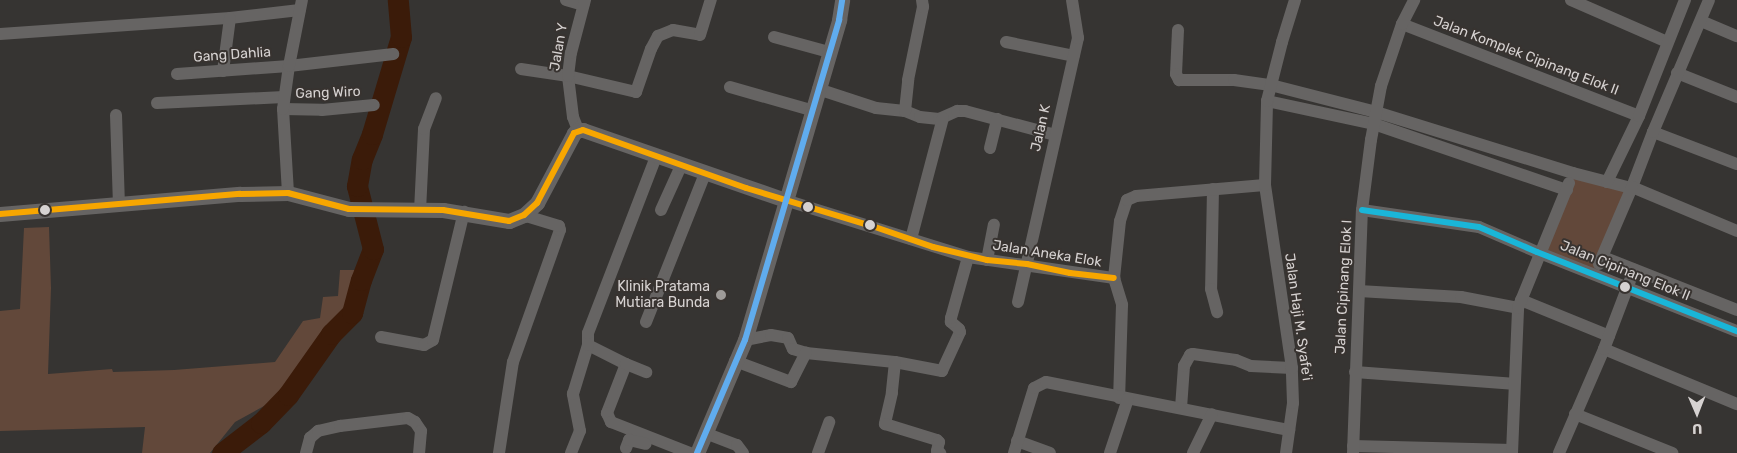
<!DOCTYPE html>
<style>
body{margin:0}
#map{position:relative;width:1737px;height:453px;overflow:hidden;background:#363432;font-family:Rubik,sans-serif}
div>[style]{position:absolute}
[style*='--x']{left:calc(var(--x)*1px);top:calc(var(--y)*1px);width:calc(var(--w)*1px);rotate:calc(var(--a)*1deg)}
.green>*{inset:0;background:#62483a}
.river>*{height:21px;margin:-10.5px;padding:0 10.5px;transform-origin:10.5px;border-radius:10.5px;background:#3b1b09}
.minor>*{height:12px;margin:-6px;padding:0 6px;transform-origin:6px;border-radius:6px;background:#666463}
.tertiary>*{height:15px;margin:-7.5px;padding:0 7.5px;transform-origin:7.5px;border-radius:7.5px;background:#666463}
.bus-1>*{height:6px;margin:-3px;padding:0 3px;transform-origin:3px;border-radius:3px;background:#f7a600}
.bus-2>*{height:6px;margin:-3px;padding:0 3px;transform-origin:3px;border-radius:3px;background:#1ab6d8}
.bus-3>*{height:6px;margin:-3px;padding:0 3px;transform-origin:3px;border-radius:3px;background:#60acee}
.dots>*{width:14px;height:14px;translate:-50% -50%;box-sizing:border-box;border:2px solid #383330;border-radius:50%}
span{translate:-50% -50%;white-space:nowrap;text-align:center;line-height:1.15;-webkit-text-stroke:4px #383330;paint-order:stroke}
.street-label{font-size:14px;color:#d6d2d1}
.poi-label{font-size:14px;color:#d6d2d1}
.right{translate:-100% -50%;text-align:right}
.north{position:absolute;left:1672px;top:388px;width:50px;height:50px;-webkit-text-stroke:4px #383330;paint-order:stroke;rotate:179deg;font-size:14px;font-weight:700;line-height:20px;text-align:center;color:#d6d2d1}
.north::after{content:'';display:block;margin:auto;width:18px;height:22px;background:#d6d2d1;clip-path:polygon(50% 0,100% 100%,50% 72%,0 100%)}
</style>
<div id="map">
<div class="green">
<i style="clip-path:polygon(1574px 173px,1628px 190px,1594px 272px,1540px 251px)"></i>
<i style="clip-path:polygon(49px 227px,51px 288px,48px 374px,112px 369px,113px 372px,174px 370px,275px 362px,303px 321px,320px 318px,323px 297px,338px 296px,340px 270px,360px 270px,350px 311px,330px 332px,284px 395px,235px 422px,210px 453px,142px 453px,145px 427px,0 431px,0 311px,20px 309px,24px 228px)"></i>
</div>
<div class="river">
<i style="--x:222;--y:453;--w:49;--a:-37.6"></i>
<i style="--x:261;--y:423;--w:39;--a:-46"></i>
<i style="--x:288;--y:395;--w:75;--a:-54.8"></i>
<i style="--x:331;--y:334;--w:30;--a:-45"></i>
<i style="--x:352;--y:313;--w:34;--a:-75"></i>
<i style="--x:361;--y:280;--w:33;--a:-69"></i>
<i style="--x:373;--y:249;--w:65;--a:-104.3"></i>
<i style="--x:357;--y:186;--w:27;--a:-80"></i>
<i style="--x:362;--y:159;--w:27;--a:-68"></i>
<i style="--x:372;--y:134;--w:101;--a:-73.4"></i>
<i style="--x:401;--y:37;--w:37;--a:-95"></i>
</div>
<div class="minor">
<i style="--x:566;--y:0;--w:18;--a:16"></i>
<i style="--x:1571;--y:0;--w:105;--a:23.6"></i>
<i style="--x:1701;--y:21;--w:39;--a:23"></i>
<i style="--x:1402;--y:24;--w:254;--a:21.2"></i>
<i style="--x:1178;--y:30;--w:44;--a:92.6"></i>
<i style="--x:1176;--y:74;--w:7;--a:63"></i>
<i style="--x:1179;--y:80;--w:55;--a:0"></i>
<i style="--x:1234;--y:80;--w:37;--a:8"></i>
<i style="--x:1271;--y:85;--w:108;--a:14.4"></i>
<i style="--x:1376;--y:112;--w:206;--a:17.2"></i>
<i style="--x:1573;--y:173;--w:60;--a:14.5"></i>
<i style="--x:0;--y:34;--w:231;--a:-4"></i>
<i style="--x:230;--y:18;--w:70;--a:-6.5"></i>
<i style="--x:774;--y:37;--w:57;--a:15.3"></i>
<i style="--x:1006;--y:42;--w:69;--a:11.6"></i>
<i style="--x:521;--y:69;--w:48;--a:8.5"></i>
<i style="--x:568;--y:76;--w:70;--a:13.2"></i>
<i style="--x:636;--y:92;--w:46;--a:-70.8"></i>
<i style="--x:651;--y:49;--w:15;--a:-62"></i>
<i style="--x:658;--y:36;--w:16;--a:-22"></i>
<i style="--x:673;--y:30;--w:27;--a:10"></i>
<i style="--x:700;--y:35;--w:37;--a:-73"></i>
<i style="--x:223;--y:71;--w:53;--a:-82.5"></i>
<i style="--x:1677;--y:73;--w:65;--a:21.8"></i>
<i style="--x:177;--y:74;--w:112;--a:-4.1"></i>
<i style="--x:289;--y:66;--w:105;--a:-6.6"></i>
<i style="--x:730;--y:87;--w:84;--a:15.9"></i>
<i style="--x:818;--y:89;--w:61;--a:18.1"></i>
<i style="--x:876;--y:108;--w:29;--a:6"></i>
<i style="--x:905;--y:111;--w:16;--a:22"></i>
<i style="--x:920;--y:117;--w:19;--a:6"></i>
<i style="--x:939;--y:119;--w:20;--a:-24"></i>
<i style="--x:957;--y:111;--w:8;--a:0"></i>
<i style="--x:965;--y:111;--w:93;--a:14.9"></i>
<i style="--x:1267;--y:101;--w:109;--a:12.1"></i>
<i style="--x:1374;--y:124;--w:204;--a:18.9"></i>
<i style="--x:157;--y:103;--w:127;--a:-2.7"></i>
<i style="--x:283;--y:109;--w:39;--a:1"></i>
<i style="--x:322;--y:110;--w:52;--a:-5.5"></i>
<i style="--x:905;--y:111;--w:31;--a:-84"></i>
<i style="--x:908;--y:80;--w:75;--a:-78.4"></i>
<i style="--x:923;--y:7;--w:7;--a:-98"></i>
<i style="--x:116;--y:115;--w:89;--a:88.1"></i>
<i style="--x:578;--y:130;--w:14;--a:-111"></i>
<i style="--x:573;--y:117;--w:41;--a:-97"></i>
<i style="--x:568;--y:76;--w:23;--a:-83"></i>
<i style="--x:571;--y:53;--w:55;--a:-75.2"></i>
<i style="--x:1653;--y:132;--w:90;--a:20.9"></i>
<i style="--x:990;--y:148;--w:30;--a:-76"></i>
<i style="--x:1607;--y:182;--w:73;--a:-64.1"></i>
<i style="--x:1639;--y:116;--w:125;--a:-68.4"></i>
<i style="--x:1632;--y:187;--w:59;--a:-69.1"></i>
<i style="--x:1653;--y:132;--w:143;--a:-67"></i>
<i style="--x:1632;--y:187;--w:114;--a:22.7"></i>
<i style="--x:1213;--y:189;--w:100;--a:91.1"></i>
<i style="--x:1211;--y:289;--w:24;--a:75"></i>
<i style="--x:288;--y:193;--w:84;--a:-93.4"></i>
<i style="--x:283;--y:109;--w:43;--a:-82.1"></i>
<i style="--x:289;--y:66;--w:67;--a:-78.9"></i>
<i style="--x:785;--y:200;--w:192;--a:17.3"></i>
<i style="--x:968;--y:257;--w:148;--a:8.2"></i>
<i style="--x:661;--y:210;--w:48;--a:-65.6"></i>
<i style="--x:1362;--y:210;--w:118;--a:8.3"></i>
<i style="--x:1479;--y:227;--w:63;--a:23.3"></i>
<i style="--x:1537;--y:252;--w:215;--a:21.6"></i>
<i style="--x:420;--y:211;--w:82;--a:-87.2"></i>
<i style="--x:424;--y:129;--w:33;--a:-69"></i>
<i style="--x:911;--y:239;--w:125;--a:-75.2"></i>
<i style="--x:1603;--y:257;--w:144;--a:21.6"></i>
<i style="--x:987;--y:260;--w:36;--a:-79"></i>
<i style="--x:1599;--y:264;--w:84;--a:-66.8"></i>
<i style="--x:1114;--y:278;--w:57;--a:-84"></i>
<i style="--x:1120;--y:221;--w:22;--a:-72"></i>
<i style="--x:1127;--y:200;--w:10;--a:-24"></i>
<i style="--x:1136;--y:196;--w:129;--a:-4.9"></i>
<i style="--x:1114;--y:278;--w:28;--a:73"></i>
<i style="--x:1122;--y:305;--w:93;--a:91.8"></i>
<i style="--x:1359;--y:291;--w:102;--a:3.4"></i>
<i style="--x:1461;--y:297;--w:58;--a:10.9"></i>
<i style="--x:1521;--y:300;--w:95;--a:22.2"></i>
<i style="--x:1018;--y:302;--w:271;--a:-77.2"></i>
<i style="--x:1078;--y:38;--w:38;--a:-99"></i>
<i style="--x:646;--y:322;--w:159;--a:-68.3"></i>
<i style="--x:381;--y:337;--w:44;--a:10.5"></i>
<i style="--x:424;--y:345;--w:10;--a:-29"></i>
<i style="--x:433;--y:340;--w:132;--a:-76.4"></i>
<i style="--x:745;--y:340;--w:26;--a:-11"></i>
<i style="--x:771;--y:335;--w:17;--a:10"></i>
<i style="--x:788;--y:338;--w:12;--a:66"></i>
<i style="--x:793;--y:349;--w:14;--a:17"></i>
<i style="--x:806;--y:353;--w:89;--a:5.8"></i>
<i style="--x:895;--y:362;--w:48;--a:10.8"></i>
<i style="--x:942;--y:371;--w:43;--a:-65.2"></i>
<i style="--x:960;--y:332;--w:3;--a:-108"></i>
<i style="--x:959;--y:329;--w:11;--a:-139"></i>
<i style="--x:951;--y:322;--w:4;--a:-90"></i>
<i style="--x:951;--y:318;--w:63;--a:-74.4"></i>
<i style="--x:588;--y:345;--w:42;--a:26.6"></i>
<i style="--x:626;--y:364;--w:53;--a:111.2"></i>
<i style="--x:607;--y:413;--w:10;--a:66"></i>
<i style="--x:611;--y:422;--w:85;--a:21.4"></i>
<i style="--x:1604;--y:349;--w:144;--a:22.5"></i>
<i style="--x:735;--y:361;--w:60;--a:20.6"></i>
<i style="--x:791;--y:382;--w:33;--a:-63"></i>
<i style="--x:895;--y:362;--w:31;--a:96"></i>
<i style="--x:892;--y:393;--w:32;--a:103"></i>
<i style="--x:885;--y:424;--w:54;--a:17.1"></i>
<i style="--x:937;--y:440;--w:3;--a:45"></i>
<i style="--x:939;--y:442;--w:9;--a:103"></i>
<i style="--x:937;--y:451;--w:4;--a:34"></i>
<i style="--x:626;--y:364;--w:22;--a:22"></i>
<i style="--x:1355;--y:372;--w:158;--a:4.3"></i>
<i style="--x:1181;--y:408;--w:42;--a:-85.9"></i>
<i style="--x:1184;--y:366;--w:13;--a:-61"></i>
<i style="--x:1190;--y:355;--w:3;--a:-18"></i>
<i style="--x:1193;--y:354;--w:43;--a:7.9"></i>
<i style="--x:1236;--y:360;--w:16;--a:22"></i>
<i style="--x:1251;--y:366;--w:41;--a:2.8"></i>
<i style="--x:1575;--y:414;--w:105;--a:21.9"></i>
<i style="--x:705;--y:433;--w:34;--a:21"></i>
<i style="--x:737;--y:445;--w:10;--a:53"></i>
<i style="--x:1017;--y:441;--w:35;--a:20"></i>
<i style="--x:1353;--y:446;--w:159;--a:1.4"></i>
<i style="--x:626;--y:448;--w:9;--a:-69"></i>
<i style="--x:629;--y:440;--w:17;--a:13"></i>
<i style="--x:306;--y:453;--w:16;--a:-75"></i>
<i style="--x:310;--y:438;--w:11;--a:-41"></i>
<i style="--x:318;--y:431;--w:23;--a:-13"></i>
<i style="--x:340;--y:426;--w:68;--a:-6.7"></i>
<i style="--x:408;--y:418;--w:8;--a:30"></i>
<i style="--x:415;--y:422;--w:11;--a:56"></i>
<i style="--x:421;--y:431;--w:22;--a:95"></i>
<i style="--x:499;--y:453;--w:92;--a:-81.3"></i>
<i style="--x:513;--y:362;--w:140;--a:-70.4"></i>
<i style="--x:560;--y:230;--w:4;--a:-104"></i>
<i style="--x:559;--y:226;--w:37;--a:-163"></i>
<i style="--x:571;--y:453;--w:24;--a:-68"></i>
<i style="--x:580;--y:431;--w:38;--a:-101"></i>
<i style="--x:573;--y:394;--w:51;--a:-73"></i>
<i style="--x:588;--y:345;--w:12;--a:-90"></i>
<i style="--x:588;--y:333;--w:189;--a:-68.9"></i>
<i style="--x:818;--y:453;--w:33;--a:-70"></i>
<i style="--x:1014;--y:453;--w:68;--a:-72.9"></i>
<i style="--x:1034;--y:388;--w:13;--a:-27"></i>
<i style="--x:1046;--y:382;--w:248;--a:11.2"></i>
<i style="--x:1110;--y:453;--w:57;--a:-71.6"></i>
<i style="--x:1193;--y:453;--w:43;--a:-64"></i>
<i style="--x:1286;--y:453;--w:50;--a:-82"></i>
<i style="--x:1293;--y:403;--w:35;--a:-92"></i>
<i style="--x:1292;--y:368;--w:185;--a:-98.4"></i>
<i style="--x:1265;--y:185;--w:84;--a:-88.6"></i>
<i style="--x:1267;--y:101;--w:61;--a:-75.7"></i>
<i style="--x:1282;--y:42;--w:44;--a:-72.8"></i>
<i style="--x:1353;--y:453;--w:243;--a:-87.9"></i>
<i style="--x:1362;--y:210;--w:71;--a:-82.7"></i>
<i style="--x:1371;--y:140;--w:55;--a:-79.5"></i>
<i style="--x:1381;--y:86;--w:65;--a:-71.3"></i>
<i style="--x:1402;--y:24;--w:27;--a:-63"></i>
<i style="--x:1512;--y:453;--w:145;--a:-87.6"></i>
<i style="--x:1518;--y:308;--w:135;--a:-67.8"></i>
<i style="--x:1559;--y:453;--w:113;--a:-66.6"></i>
<i style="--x:1604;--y:349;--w:85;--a:-69.2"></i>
</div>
<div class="tertiary">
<i style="--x:0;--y:214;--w:241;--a:-4.8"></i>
<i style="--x:240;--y:194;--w:48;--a:-1.2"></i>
<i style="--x:288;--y:193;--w:63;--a:14.7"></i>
<i style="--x:349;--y:209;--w:94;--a:0.6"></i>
<i style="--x:443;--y:210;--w:67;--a:9.5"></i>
<i style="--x:509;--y:221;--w:16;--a:-22"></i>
<i style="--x:524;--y:215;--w:18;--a:-43"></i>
<i style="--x:537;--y:203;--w:79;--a:-62.1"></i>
<i style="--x:574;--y:133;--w:5;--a:-37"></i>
<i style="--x:578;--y:130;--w:5;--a:0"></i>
<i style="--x:583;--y:130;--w:214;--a:19.1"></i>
<i style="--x:697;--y:453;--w:123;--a:-67"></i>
<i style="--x:745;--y:340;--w:334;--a:-73.6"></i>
<i style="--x:839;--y:20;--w:20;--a:-81"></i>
</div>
<div class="bus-1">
<i style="--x:0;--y:214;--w:241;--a:-4.8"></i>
<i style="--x:240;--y:194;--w:48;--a:-1.2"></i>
<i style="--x:288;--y:193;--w:63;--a:14.7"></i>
<i style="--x:349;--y:209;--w:94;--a:0.6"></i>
<i style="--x:443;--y:210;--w:67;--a:9.5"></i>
<i style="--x:509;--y:221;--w:16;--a:-22"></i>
<i style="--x:524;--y:215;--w:18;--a:-43"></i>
<i style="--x:537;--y:203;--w:79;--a:-62.1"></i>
<i style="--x:574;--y:133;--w:9;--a:-18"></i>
<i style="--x:583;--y:130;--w:173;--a:19.6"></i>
<i style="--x:746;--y:188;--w:135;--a:16.8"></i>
<i style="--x:875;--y:227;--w:61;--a:19"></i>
<i style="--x:933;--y:247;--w:56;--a:13.5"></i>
<i style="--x:987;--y:260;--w:40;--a:5.7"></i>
<i style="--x:1027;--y:264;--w:44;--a:11.8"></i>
<i style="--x:1070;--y:273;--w:44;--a:6.5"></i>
</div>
<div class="bus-2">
<i style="--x:1362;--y:210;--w:118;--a:8.3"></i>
<i style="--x:1479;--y:227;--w:63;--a:23.3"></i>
<i style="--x:1537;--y:252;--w:215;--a:21.6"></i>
</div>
<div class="bus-3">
<i style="--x:697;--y:453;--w:123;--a:-67"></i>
<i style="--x:745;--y:340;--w:334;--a:-73.6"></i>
<i style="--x:839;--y:20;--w:20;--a:-81"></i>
</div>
<div class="dots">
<i style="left:808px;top:207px;background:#d6d2d1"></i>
<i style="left:45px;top:210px;background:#d6d2d1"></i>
<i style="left:870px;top:225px;background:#d6d2d1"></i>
<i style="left:1625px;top:287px;background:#d6d2d1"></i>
<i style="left:721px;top:295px;background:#9e9b99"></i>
</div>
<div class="street-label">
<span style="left:559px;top:47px;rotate:-80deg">Jalan Y</span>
<span style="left:232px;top:55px;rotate:-4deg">Gang Dahlia</span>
<span style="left:1526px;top:56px;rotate:21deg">Jalan Komplek Cipinang Elok II</span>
<span style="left:328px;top:93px;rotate:-2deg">Gang Wiro</span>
<span style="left:1041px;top:128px;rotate:-77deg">Jalan K</span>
<span style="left:1047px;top:254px;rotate:9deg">Jalan Aneka Elok</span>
<span style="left:1625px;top:271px;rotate:22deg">Jalan Cipinang Elok II</span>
<span style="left:1344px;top:287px;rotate:-87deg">Jalan Cipinang Elok I</span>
<span style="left:1298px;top:317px;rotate:82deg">Jalan Haji M. Syafe'i</span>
</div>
<div class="poi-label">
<span class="right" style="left:710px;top:295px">Klinik Pratama<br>Mutiara Bunda</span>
</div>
<div class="north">U</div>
</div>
